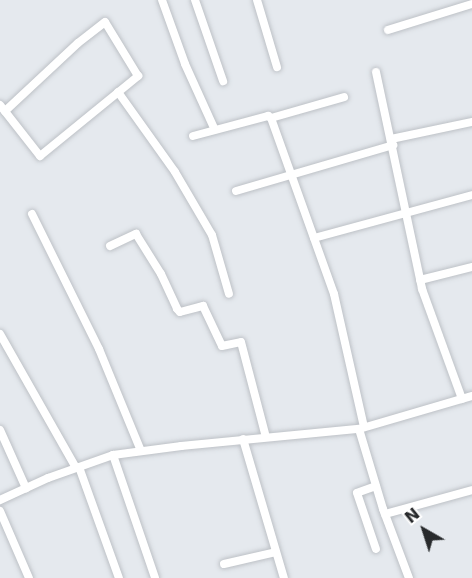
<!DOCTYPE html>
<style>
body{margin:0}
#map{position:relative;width:472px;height:578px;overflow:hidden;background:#e5e9ee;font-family:"DejaVu Sans",sans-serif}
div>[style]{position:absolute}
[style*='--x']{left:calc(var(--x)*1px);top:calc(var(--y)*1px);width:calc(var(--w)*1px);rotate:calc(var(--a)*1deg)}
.roads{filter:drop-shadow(0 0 2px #bdc1c6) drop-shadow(0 0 2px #bdc1c6)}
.street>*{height:8px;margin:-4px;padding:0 4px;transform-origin:4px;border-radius:4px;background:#fff}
span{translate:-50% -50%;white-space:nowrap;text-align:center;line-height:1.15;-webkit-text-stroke:4.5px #fff;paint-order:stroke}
.north{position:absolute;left:394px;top:500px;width:60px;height:60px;-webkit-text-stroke:4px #fff;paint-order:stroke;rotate:321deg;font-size:16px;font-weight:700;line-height:24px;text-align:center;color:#282a2c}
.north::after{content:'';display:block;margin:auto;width:21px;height:27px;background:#282a2c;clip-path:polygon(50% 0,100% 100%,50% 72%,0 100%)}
</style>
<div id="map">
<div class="roads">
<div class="street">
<i style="--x:162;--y:0;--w:68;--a:70.2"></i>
<i style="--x:185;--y:64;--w:72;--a:65.6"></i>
<i style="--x:195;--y:0;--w:86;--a:70.9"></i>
<i style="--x:257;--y:0;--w:70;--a:73.4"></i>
<i style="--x:388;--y:30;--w:88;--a:-17.2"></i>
<i style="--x:376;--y:72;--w:222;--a:78"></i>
<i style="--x:422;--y:289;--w:117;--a:70"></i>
<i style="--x:118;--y:92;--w:98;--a:54.5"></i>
<i style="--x:175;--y:172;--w:73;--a:59.6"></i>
<i style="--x:212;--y:235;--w:61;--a:73.9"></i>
<i style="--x:0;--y:105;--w:65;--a:51.9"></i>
<i style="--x:40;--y:156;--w:127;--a:-39.2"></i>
<i style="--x:138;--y:76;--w:63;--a:-121.4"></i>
<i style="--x:105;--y:22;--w:34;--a:142"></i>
<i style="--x:78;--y:43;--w:100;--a:137"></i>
<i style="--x:271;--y:118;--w:76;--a:-16"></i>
<i style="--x:193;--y:136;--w:78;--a:-14.9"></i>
<i style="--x:268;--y:116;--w:4;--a:34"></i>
<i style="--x:271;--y:118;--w:187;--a:70.3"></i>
<i style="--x:334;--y:294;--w:136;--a:77.3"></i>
<i style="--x:391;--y:139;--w:83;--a:-11.9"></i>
<i style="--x:236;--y:191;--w:164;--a:-16.3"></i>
<i style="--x:32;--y:214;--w:151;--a:63.6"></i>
<i style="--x:99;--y:349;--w:110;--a:67.6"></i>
<i style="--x:314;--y:238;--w:164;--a:-15.2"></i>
<i style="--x:110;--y:246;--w:29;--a:-25"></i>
<i style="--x:136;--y:234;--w:47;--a:58"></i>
<i style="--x:161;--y:274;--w:38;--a:65"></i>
<i style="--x:177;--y:309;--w:4;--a:45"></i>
<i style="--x:180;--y:312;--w:24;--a:-15"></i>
<i style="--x:203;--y:306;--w:44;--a:64.6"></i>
<i style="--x:222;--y:346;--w:19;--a:-12"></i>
<i style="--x:241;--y:342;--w:98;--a:75.3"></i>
<i style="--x:420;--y:280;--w:54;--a:-14"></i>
<i style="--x:0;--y:334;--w:154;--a:60.4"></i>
<i style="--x:359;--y:429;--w:84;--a:73.3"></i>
<i style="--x:383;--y:509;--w:74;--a:69.4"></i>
<i style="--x:0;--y:430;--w:64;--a:65.9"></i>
<i style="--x:243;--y:439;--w:145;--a:73.6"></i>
<i style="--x:113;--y:455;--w:130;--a:71.1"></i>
<i style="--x:79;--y:467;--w:118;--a:70.2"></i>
<i style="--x:376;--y:486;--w:20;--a:160"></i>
<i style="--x:357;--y:493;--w:59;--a:71.3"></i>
<i style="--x:0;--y:500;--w:53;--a:-24.6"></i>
<i style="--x:48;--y:478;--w:69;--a:-19.5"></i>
<i style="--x:113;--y:455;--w:69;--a:-7.5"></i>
<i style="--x:181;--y:446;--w:179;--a:-5.5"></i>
<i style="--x:359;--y:429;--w:118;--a:-16.3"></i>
<i style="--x:0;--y:511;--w:73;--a:66.6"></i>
<i style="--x:385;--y:514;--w:90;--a:-15.4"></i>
<i style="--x:224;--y:564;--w:53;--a:-13"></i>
</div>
</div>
<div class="north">N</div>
</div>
